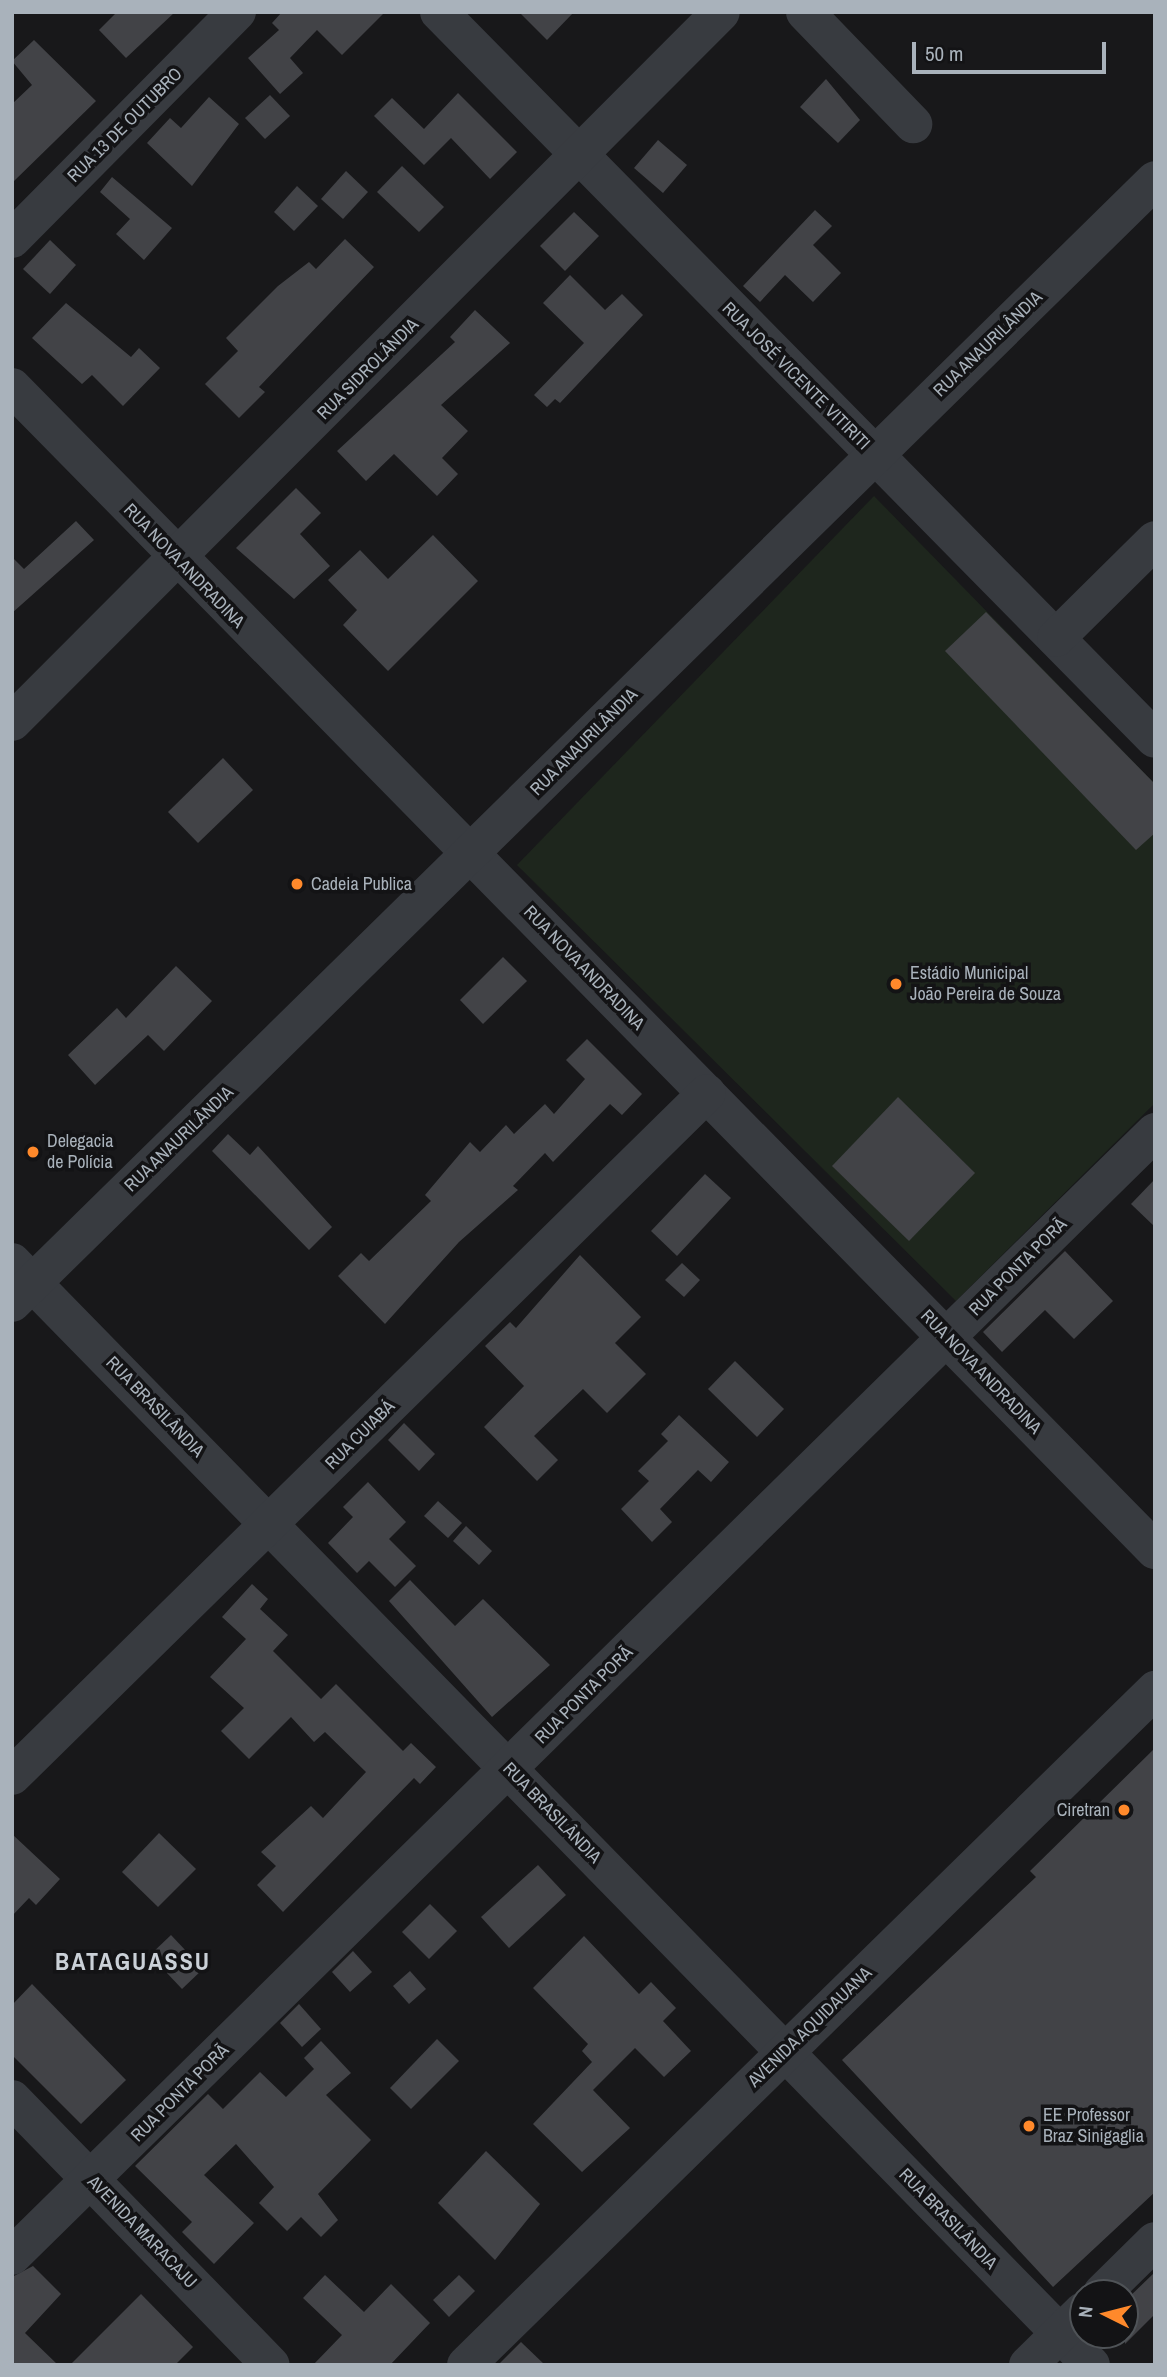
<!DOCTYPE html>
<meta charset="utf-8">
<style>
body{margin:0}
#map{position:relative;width:1167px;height:2377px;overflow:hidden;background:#18181a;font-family:"Archivo Narrow",sans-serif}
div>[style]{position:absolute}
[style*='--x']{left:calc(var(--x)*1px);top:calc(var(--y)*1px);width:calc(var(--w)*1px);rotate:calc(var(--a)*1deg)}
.green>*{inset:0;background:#1e261d}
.building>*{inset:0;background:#424347}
.minor>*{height:38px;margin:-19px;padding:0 19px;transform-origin:19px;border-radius:19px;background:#383b40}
.dots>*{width:19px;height:19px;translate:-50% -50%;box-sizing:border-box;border:4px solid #131315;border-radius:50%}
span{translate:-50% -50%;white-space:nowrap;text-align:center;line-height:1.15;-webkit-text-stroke:7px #131315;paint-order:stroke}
.street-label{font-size:18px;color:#a9b2bb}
.poi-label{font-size:18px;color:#a9b2bb}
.left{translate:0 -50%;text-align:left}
.right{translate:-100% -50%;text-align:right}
.district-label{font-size:24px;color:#cad0d7;font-weight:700;letter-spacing:2px}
.frame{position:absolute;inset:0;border:14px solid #a9b2bb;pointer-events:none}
.north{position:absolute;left:1069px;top:2279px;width:70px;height:70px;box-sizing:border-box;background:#131315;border:2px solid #4f5357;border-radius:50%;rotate:276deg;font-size:19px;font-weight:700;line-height:28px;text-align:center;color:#a9b2bb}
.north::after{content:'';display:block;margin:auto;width:24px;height:32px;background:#ff892b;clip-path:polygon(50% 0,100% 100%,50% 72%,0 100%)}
.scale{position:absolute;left:912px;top:42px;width:194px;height:32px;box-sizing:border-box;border:4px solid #a9b2bb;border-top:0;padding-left:9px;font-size:21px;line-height:24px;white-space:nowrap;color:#a9b2bb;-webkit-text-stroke:5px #131315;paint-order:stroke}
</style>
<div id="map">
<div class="green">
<i style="clip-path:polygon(874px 496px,1155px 784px,1155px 1103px,956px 1301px,517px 865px)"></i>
</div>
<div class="building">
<i style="clip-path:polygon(117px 12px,175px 12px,126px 58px,99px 30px)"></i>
<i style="clip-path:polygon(282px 12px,385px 12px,342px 55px,317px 30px,290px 58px,303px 73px,280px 94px,248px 58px,279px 30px,272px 23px)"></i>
<i style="clip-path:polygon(519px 12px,574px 12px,547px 40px)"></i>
<i style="clip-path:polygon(34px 40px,96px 101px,12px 183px,12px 104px,32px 85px,12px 61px)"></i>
<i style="clip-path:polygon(826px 79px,860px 120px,838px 143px,800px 107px)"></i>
<i style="clip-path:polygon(458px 93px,517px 152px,490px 179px,451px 138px,424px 165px,374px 116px,392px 98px,424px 129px)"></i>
<i style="clip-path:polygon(270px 95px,290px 116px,265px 139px,245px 118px)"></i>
<i style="clip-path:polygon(209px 97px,239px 124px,192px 186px,147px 143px,170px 118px,181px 128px)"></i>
<i style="clip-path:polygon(658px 140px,687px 165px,663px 193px,634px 168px)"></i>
<i style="clip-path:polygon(402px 166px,444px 207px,419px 232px,377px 192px)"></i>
<i style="clip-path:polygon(346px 171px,368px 192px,343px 219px,321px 199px)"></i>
<i style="clip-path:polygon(112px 177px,172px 228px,144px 260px,116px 234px,130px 219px,100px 192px)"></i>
<i style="clip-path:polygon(297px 186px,318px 206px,294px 231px,274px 212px)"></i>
<i style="clip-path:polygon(815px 210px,832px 226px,813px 245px,841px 273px,813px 302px,785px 275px,760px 302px,743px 286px)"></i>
<i style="clip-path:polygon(574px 212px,599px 236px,565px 271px,540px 246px)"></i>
<i style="clip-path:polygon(345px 239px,374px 267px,259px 387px,265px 392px,239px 418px,205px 384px,238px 351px,226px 338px,278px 286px,309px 262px,316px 269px)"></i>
<i style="clip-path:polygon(50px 240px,76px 265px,50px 294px,23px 269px)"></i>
<i style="clip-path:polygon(570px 275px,605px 310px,622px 294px,643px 315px,560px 403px,555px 399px,547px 407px,534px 395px,584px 343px,543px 303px)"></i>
<i style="clip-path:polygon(66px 303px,131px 357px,139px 348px,160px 368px,123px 406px,92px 375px,82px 384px,32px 338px)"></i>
<i style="clip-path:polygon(475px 310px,510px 343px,441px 405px,468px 431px,442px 458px,458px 474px,437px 496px,394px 454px,366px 481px,337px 451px,455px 342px,450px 337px)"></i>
<i style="clip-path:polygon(296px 488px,321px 513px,300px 534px,330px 566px,294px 599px,236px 548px)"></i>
<i style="clip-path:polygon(76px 521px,94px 540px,12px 613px,12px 557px,24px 569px)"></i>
<i style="clip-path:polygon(433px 535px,478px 581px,388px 671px,343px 625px,357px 610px,328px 580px,360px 550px,388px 579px)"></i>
<i style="clip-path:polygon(986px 612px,1155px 784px,1155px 833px,1136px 850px,945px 651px)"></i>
<i style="clip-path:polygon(223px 758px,253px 790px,198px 843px,168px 812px)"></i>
<i style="clip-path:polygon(503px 957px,527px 981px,483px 1024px,460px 1000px)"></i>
<i style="clip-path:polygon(176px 966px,212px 1001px,164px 1051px,148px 1035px,95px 1085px,68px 1055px,117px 1008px,126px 1018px)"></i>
<i style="clip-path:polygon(587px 1039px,642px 1094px,622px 1115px,610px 1104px,553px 1162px,545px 1153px,513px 1186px,518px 1190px,459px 1242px,385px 1324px,338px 1276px,361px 1253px,369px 1261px,431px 1201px,425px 1195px,470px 1142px,480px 1152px,506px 1125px,514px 1134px,545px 1104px,554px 1114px,585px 1079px,566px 1060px)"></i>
<i style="clip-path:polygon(898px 1097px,975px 1173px,909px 1241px,832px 1166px)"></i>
<i style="clip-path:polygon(228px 1134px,250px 1155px,258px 1146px,332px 1227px,309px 1250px,212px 1151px)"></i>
<i style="clip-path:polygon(705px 1174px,731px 1198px,677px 1256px,651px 1231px)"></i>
<i style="clip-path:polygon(1155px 1179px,1155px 1227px,1131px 1204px)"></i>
<i style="clip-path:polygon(1065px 1251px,1113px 1301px,1074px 1339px,1045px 1310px,1002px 1352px,983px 1332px)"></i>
<i style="clip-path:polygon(580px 1255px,641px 1317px,615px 1343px,646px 1374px,607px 1413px,583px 1389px,534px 1436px,558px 1460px,537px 1481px,484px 1427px,524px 1386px,485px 1346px,510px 1322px,516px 1328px)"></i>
<i style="clip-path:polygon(682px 1263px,700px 1280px,684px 1297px,665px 1280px)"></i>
<i style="clip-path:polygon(735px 1361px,784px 1409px,757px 1437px,708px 1389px)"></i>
<i style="clip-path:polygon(679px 1415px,729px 1462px,711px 1482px,698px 1470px,660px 1509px,672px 1522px,652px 1542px,621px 1509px,649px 1481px,638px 1471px,668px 1441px,661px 1434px)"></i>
<i style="clip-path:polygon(404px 1423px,435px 1454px,419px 1471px,388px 1440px)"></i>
<i style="clip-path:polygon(368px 1482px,406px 1522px,389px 1539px,416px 1566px,395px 1587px,369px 1561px,357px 1573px,328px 1543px,353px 1517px,343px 1507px)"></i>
<i style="clip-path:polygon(438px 1501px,462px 1523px,448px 1538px,424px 1516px)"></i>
<i style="clip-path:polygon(466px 1526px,492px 1551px,479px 1565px,453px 1541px)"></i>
<i style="clip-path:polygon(410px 1580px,455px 1626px,483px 1599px,550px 1665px,492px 1717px,389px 1601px)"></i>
<i style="clip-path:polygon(252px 1584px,268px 1599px,260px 1609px,288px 1635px,273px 1651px,321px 1699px,336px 1684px,403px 1751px,411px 1743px,436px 1767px,420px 1784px,414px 1778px,283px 1912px,257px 1885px,276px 1866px,261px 1852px,311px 1806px,323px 1818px,366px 1772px,325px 1732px,314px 1742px,291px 1717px,249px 1759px,221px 1731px,244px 1708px,210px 1677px,246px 1639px,222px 1617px)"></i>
<i style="clip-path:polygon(1155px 1748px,1155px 2192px,1053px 2287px,842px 2060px,1036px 1877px,1030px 1871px)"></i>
<i style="clip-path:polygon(159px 1833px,196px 1869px,158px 1907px,122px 1872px)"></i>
<i style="clip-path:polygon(12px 1834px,60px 1879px,36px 1905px,29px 1898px,12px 1916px)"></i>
<i style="clip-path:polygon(538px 1865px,566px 1895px,509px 1948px,481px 1917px)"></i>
<i style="clip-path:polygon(430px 1904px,457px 1931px,429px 1959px,402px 1932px)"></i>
<i style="clip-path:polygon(171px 1935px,203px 1969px,182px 1989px,150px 1955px)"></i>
<i style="clip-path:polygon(584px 1936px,639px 1994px,651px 1982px,676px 2008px,663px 2021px,691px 2051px,664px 2077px,635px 2048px,593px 2090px,630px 2128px,582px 2172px,533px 2124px,592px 2062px,582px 2051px,588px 2044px,533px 1988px)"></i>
<i style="clip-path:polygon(353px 1951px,372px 1972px,350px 1992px,332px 1972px)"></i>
<i style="clip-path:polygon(410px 1971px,426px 1989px,409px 2004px,393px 1986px)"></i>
<i style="clip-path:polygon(32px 1984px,126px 2080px,81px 2124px,12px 2055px,12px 2005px)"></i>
<i style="clip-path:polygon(299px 2004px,321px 2029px,302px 2047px,280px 2023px)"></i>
<i style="clip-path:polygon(437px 2039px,459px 2061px,411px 2109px,390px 2088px)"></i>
<i style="clip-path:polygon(321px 2041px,351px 2073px,326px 2095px,371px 2140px,318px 2194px,338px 2220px,321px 2237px,301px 2217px,287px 2231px,259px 2203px,274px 2187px,236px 2144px,204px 2175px,254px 2223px,214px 2264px,182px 2232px,192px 2222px,135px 2166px,208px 2094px,223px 2109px,260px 2072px,286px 2097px,314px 2069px,304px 2058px)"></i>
<i style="clip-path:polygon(486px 2151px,540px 2204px,495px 2260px,438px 2203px)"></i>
<i style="clip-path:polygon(33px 2266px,61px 2294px,25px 2333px,58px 2365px,12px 2365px,12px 2277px)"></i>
<i style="clip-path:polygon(1155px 2272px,1155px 2314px,1125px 2344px,1125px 2301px)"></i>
<i style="clip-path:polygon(325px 2275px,364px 2312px,391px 2284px,430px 2323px,390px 2365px,313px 2365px,342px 2335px,303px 2298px)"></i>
<i style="clip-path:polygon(459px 2275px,475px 2291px,449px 2317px,433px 2300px)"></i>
<i style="clip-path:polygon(141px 2294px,193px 2347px,175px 2365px,70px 2365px)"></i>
<i style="clip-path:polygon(521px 2342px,545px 2365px,498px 2365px)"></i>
</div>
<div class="minor">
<i style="--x:439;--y:12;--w:1020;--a:45.44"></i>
<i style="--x:805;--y:12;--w:156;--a:46"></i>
<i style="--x:12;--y:239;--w:320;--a:-45.3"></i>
<i style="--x:12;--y:387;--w:1631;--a:45.5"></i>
<i style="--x:1056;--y:638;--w:139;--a:-44.7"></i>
<i style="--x:12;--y:722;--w:1003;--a:-45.04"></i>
<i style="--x:12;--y:1262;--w:1543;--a:45.63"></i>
<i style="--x:12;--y:1303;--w:1602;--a:-44.49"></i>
<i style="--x:12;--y:1776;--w:974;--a:-44.5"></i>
<i style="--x:12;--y:2099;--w:371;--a:45.8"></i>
<i style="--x:12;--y:2256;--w:1603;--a:-44.52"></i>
<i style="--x:1102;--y:2293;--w:74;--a:-44.5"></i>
<i style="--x:466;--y:2365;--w:965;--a:-44.41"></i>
<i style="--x:1028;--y:2365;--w:77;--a:-44.5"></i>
</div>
<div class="dots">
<i style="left:297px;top:884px;background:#ff892b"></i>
<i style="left:896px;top:984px;background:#ff892b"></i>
<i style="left:33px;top:1152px;background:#ff892b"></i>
<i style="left:1124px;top:1810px;background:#ff892b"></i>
<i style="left:1029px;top:2126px;background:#ff892b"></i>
</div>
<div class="street-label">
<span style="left:125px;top:125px;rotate:-45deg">RUA 13 DE OUTUBRO</span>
<span style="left:988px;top:344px;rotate:-44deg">RUA ANAURILÂNDIA</span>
<span style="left:368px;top:369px;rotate:-45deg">RUA SIDROLÂNDIA</span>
<span style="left:796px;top:376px;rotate:45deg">RUA JOSÉ VICENTE VITIRITI</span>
<span style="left:184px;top:566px;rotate:46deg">RUA NOVA ANDRADINA</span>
<span style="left:584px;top:742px;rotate:-45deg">RUA ANAURILÂNDIA</span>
<span style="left:584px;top:968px;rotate:46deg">RUA NOVA ANDRADINA</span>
<span style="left:179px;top:1139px;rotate:-44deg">RUA ANAURILÂNDIA</span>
<span style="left:1018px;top:1267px;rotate:-45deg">RUA PONTA PORÃ</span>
<span style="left:981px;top:1372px;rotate:46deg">RUA NOVA ANDRADINA</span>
<span style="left:155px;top:1407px;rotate:46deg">RUA BRASILÂNDIA</span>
<span style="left:360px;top:1435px;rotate:-45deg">RUA CUIABÁ</span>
<span style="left:584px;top:1695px;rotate:-45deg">RUA PONTA PORÃ</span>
<span style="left:552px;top:1813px;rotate:46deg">RUA BRASILÂNDIA</span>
<span style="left:810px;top:2027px;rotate:-44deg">AVENIDA AQUIDAUANA</span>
<span style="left:180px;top:2093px;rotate:-45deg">RUA PONTA PORÃ</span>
<span style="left:948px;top:2219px;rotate:46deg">RUA BRASILÂNDIA</span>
<span style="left:142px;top:2232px;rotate:46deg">AVENIDA MARACAJU</span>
</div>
<div class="poi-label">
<span class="left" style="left:311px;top:884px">Cadeia Publica</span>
<span class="left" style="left:910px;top:984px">Estádio Municipal<br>João Pereira de Souza</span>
<span class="left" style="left:47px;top:1152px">Delegacia<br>de Polícia</span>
<span class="right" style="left:1110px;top:1810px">Ciretran</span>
<span class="left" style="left:1043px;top:2126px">EE Professor<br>Braz Sinigaglia</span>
</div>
<div class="district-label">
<span style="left:133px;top:1962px">BATAGUASSU</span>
</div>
<div class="frame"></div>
<div class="north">N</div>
<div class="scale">50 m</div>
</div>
